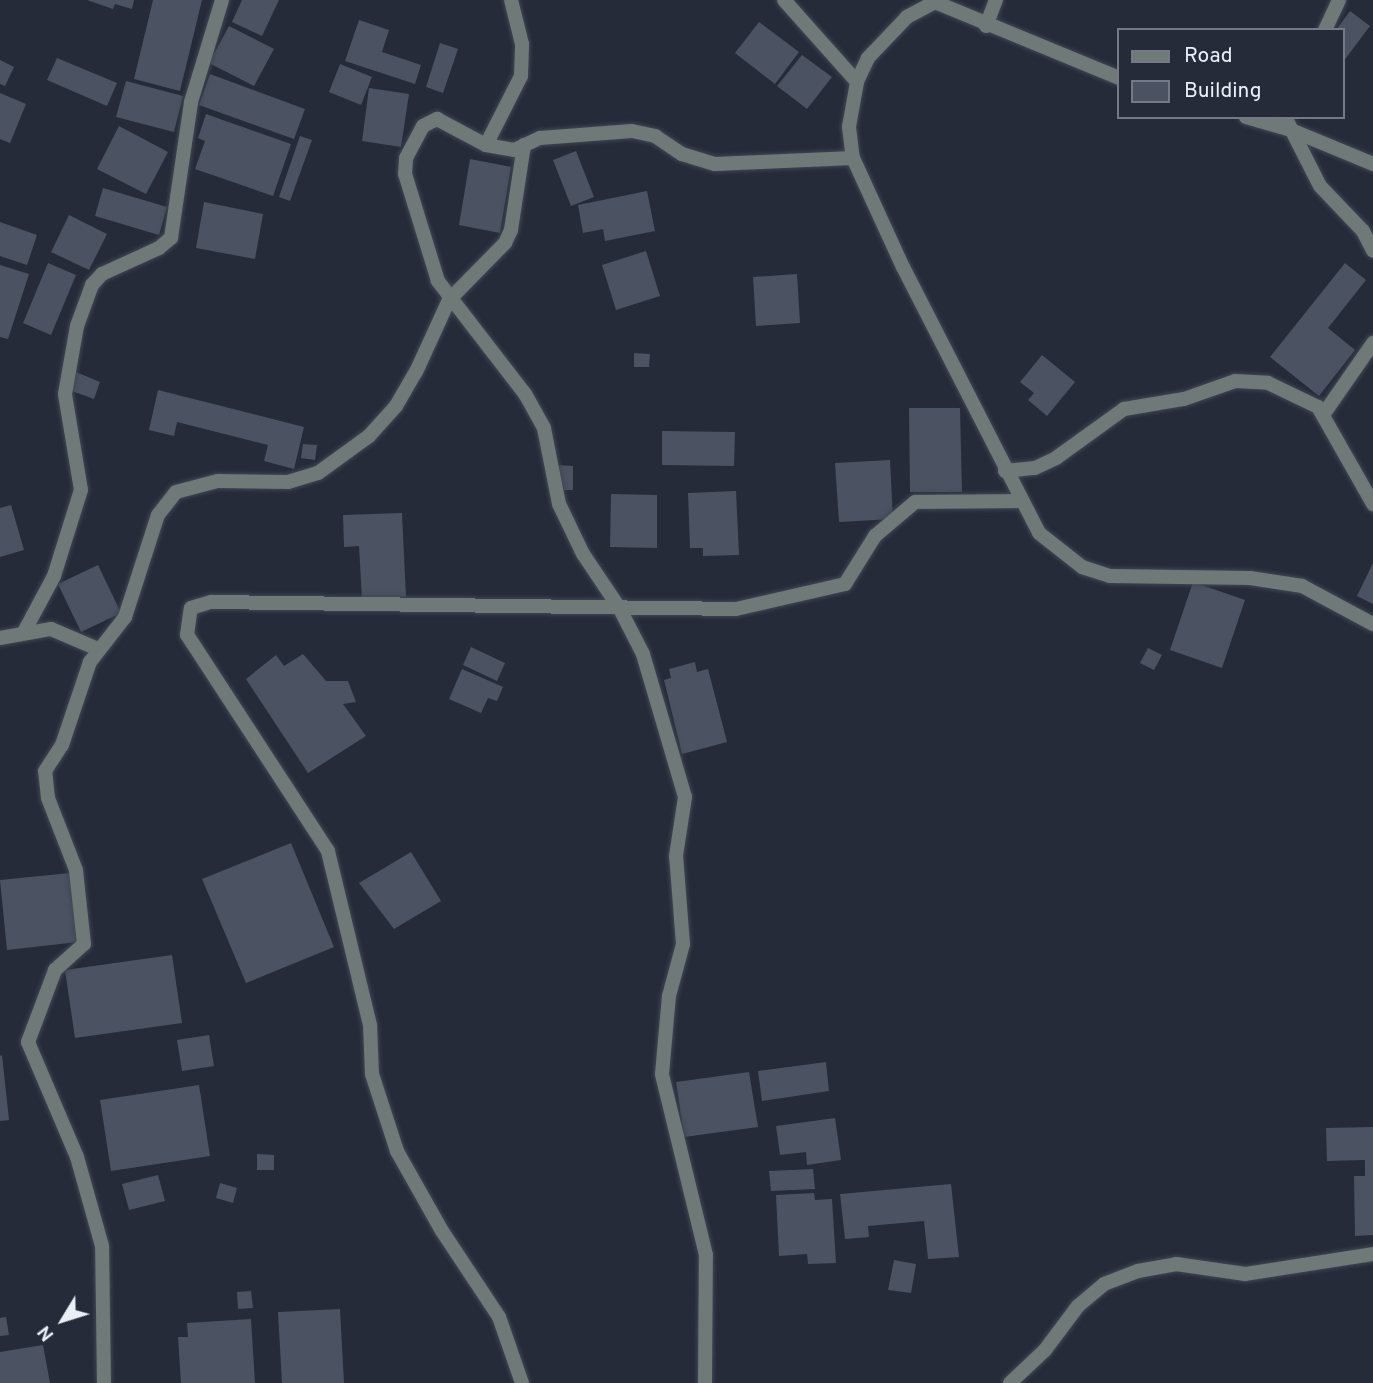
<!DOCTYPE html>
<style>
body{margin:0}
#map{position:relative;width:1373px;height:1383px;overflow:hidden;background:#252b39;font-family:Overpass,sans-serif}
div>[style]{position:absolute}
[style*='--x']{left:calc(var(--x)*1px);top:calc(var(--y)*1px);width:calc(var(--w)*1px);rotate:calc(var(--a)*1deg)}
.building>*{inset:0;background:#4b5261}
.roads{filter:drop-shadow(0 0 2px #414654) drop-shadow(0 0 2px #414654)}
.street>*{height:14px;margin:-7px;padding:0 7px;transform-origin:7px;border-radius:7px;background:#6f7977}
span{translate:-50% -50%;white-space:nowrap;text-align:center;line-height:1.15;-webkit-text-stroke:6px #252b39;paint-order:stroke}
.legend{position:absolute;left:1117px;top:28px;width:228px;height:91px;box-sizing:border-box;background:#252b39;border:2px solid #747985;margin:0;padding:9px 12px;list-style:none;font-size:21px;color:#eaeff8}
.legend li{display:flex;align-items:center;gap:14px;height:35px}
.legend b{width:35px;border:2px solid #747985}
.north{position:absolute;left:28px;top:1285px;width:70px;height:70px;-webkit-text-stroke:5px #252b39;paint-order:stroke;rotate:232deg;font-size:19px;font-weight:700;line-height:28px;text-align:center;color:#eaeff8}
.north::after{content:'';display:block;margin:auto;width:24px;height:32px;background:#eaeff8;clip-path:polygon(50% 0,100% 100%,50% 72%,0 100%)}
</style>
<div id="map">
<div class="building">
<i style="clip-path:polygon(87px 0,134px 0,132px 9px,115px 4px,113px 9px)"></i>
<i style="clip-path:polygon(153px 0,202px 0,180px 91px,134px 79px)"></i>
<i style="clip-path:polygon(242px 0,279px 0,262px 36px,232px 22px)"></i>
<i style="clip-path:polygon(1350px 11px,1370px 26px,1343px 62px,1343px 30px,1336px 30px)"></i>
<i style="clip-path:polygon(359px 20px,389px 30px,382px 52px,421px 65px,415px 84px,345px 61px)"></i>
<i style="clip-path:polygon(759px 22px,799px 52px,775px 84px,735px 53px)"></i>
<i style="clip-path:polygon(229px 26px,274px 49px,254px 86px,209px 63px)"></i>
<i style="clip-path:polygon(440px 43px,458px 49px,443px 93px,426px 87px)"></i>
<i style="clip-path:polygon(802px 55px,832px 77px,807px 109px,777px 86px)"></i>
<i style="clip-path:polygon(57px 58px,117px 83px,107px 106px,47px 80px)"></i>
<i style="clip-path:polygon(0 60px,14px 67px,5px 86px,0 84px)"></i>
<i style="clip-path:polygon(340px 64px,372px 77px,361px 105px,329px 92px)"></i>
<i style="clip-path:polygon(210px 74px,305px 109px,294px 139px,199px 105px)"></i>
<i style="clip-path:polygon(126px 81px,183px 96px,174px 132px,116px 117px)"></i>
<i style="clip-path:polygon(369px 88px,409px 94px,401px 147px,362px 141px)"></i>
<i style="clip-path:polygon(0 93px,26px 104px,10px 143px,0 139px)"></i>
<i style="clip-path:polygon(206px 114px,291px 144px,273px 196px,195px 169px,205px 141px,198px 138px)"></i>
<i style="clip-path:polygon(119px 126px,168px 152px,146px 194px,97px 169px)"></i>
<i style="clip-path:polygon(300px 136px,312px 140px,290px 201px,279px 197px)"></i>
<i style="clip-path:polygon(576px 151px,594px 197px,571px 206px,553px 160px)"></i>
<i style="clip-path:polygon(470px 159px,511px 167px,500px 233px,459px 225px)"></i>
<i style="clip-path:polygon(103px 188px,167px 207px,159px 235px,95px 216px)"></i>
<i style="clip-path:polygon(647px 191px,655px 231px,605px 241px,603px 229px,583px 233px,578px 205px)"></i>
<i style="clip-path:polygon(204px 202px,263px 214px,255px 259px,196px 248px)"></i>
<i style="clip-path:polygon(69px 215px,107px 234px,89px 270px,51px 252px)"></i>
<i style="clip-path:polygon(0 222px,37px 235px,27px 265px,0 256px)"></i>
<i style="clip-path:polygon(646px 251px,660px 296px,616px 310px,602px 265px)"></i>
<i style="clip-path:polygon(48px 263px,76px 275px,51px 335px,23px 323px)"></i>
<i style="clip-path:polygon(1345px 263px,1366px 280px,1328px 328px,1355px 350px,1319px 396px,1270px 357px)"></i>
<i style="clip-path:polygon(0 265px,29px 274px,8px 339px,0 337px)"></i>
<i style="clip-path:polygon(797px 274px,800px 323px,756px 326px,753px 277px)"></i>
<i style="clip-path:polygon(634px 353px,650px 354px,649px 367px,634px 367px)"></i>
<i style="clip-path:polygon(1042px 355px,1075px 382px,1047px 416px,1028px 400px,1034px 393px,1020px 382px)"></i>
<i style="clip-path:polygon(76px 372px,100px 382px,94px 399px,69px 390px)"></i>
<i style="clip-path:polygon(158px 390px,304px 427px,294px 469px,264px 461px,268px 445px,177px 422px,174px 436px,149px 430px)"></i>
<i style="clip-path:polygon(909px 408px,960px 408px,962px 492px,910px 492px)"></i>
<i style="clip-path:polygon(662px 431px,735px 432px,734px 466px,662px 465px)"></i>
<i style="clip-path:polygon(303px 444px,317px 445px,315px 460px,301px 458px)"></i>
<i style="clip-path:polygon(890px 460px,893px 519px,839px 522px,835px 463px)"></i>
<i style="clip-path:polygon(558px 465px,573px 466px,573px 490px,558px 490px)"></i>
<i style="clip-path:polygon(736px 491px,739px 555px,703px 556px,703px 548px,690px 548px,688px 493px)"></i>
<i style="clip-path:polygon(611px 494px,657px 495px,657px 548px,610px 547px)"></i>
<i style="clip-path:polygon(11px 505px,24px 550px,0 557px,0 508px)"></i>
<i style="clip-path:polygon(402px 513px,406px 597px,362px 599px,359px 546px,344px 547px,343px 515px)"></i>
<i style="clip-path:polygon(1373px 563px,1373px 604px,1357px 596px)"></i>
<i style="clip-path:polygon(98px 565px,121px 613px,81px 632px,58px 584px)"></i>
<i style="clip-path:polygon(1193px 582px,1245px 600px,1222px 668px,1170px 650px)"></i>
<i style="clip-path:polygon(471px 647px,505px 663px,497px 681px,463px 665px)"></i>
<i style="clip-path:polygon(1148px 648px,1162px 655px,1154px 670px,1140px 663px)"></i>
<i style="clip-path:polygon(303px 654px,326px 681px,348px 681px,356px 702px,343px 704px,366px 736px,308px 773px,246px 679px,276px 655px,284px 666px)"></i>
<i style="clip-path:polygon(695px 662px,697px 672px,708px 669px,727px 742px,682px 754px,664px 680px,671px 678px,669px 669px)"></i>
<i style="clip-path:polygon(462px 669px,503px 687px,497px 701px,488px 698px,481px 713px,449px 699px)"></i>
<i style="clip-path:polygon(291px 843px,334px 947px,246px 983px,202px 879px)"></i>
<i style="clip-path:polygon(411px 852px,441px 901px,394px 929px,359px 883px)"></i>
<i style="clip-path:polygon(70px 873px,78px 942px,7px 950px,0 880px)"></i>
<i style="clip-path:polygon(172px 955px,182px 1023px,75px 1038px,65px 970px)"></i>
<i style="clip-path:polygon(209px 1035px,214px 1066px,182px 1071px,177px 1040px)"></i>
<i style="clip-path:polygon(2px 1055px,9px 1120px,0 1121px,0 1056px)"></i>
<i style="clip-path:polygon(826px 1062px,829px 1091px,762px 1101px,758px 1071px)"></i>
<i style="clip-path:polygon(749px 1072px,758px 1127px,684px 1137px,676px 1082px)"></i>
<i style="clip-path:polygon(199px 1085px,210px 1156px,111px 1171px,100px 1100px)"></i>
<i style="clip-path:polygon(835px 1118px,841px 1160px,807px 1165px,806px 1152px,780px 1155px,776px 1126px)"></i>
<i style="clip-path:polygon(1373px 1127px,1373px 1235px,1355px 1236px,1354px 1176px,1365px 1176px,1365px 1160px,1327px 1161px,1326px 1128px)"></i>
<i style="clip-path:polygon(257px 1154px,274px 1155px,274px 1170px,257px 1170px)"></i>
<i style="clip-path:polygon(813px 1169px,815px 1189px,771px 1191px,769px 1171px)"></i>
<i style="clip-path:polygon(158px 1175px,165px 1201px,129px 1210px,122px 1184px)"></i>
<i style="clip-path:polygon(220px 1183px,237px 1188px,233px 1203px,216px 1198px)"></i>
<i style="clip-path:polygon(951px 1184px,959px 1257px,928px 1259px,924px 1221px,868px 1226px,869px 1237px,845px 1239px,840px 1194px)"></i>
<i style="clip-path:polygon(814px 1193px,815px 1200px,832px 1199px,836px 1263px,808px 1264px,807px 1254px,779px 1256px,776px 1195px)"></i>
<i style="clip-path:polygon(894px 1260px,916px 1264px,911px 1293px,888px 1290px)"></i>
<i style="clip-path:polygon(251px 1291px,253px 1308px,238px 1309px,237px 1292px)"></i>
<i style="clip-path:polygon(340px 1309px,344px 1383px,282px 1383px,278px 1312px)"></i>
<i style="clip-path:polygon(6px 1317px,9px 1335px,0 1336px,0 1318px)"></i>
<i style="clip-path:polygon(251px 1319px,255px 1383px,181px 1383px,178px 1337px,188px 1337px,187px 1323px)"></i>
<i style="clip-path:polygon(43px 1345px,50px 1383px,0 1383px,0 1352px)"></i>
</div>
<div class="roads">
<div class="street">
<i style="--x:784;--y:0;--w:110;--a:48.3"></i>
<i style="--x:930;--y:0;--w:204;--a:22.4"></i>
<i style="--x:935;--y:2;--w:32;--a:152"></i>
<i style="--x:907;--y:17;--w:57;--a:133.6"></i>
<i style="--x:868;--y:58;--w:26;--a:115"></i>
<i style="--x:857;--y:82;--w:46;--a:100.1"></i>
<i style="--x:849;--y:127;--w:31;--a:83"></i>
<i style="--x:853;--y:158;--w:120;--a:65.4"></i>
<i style="--x:903;--y:267;--w:299;--a:62.9"></i>
<i style="--x:1039;--y:533;--w:55;--a:38.3"></i>
<i style="--x:1082;--y:567;--w:29;--a:18"></i>
<i style="--x:1110;--y:576;--w:140;--a:0.8"></i>
<i style="--x:1250;--y:578;--w:53;--a:8.7"></i>
<i style="--x:1302;--y:586;--w:81;--a:28.2"></i>
<i style="--x:986;--y:26;--w:28;--a:-69"></i>
<i style="--x:1325;--y:30;--w:33;--a:-65"></i>
<i style="--x:1246;--y:117;--w:47;--a:16.1"></i>
<i style="--x:1291;--y:130;--w:89;--a:22.5"></i>
<i style="--x:1285;--y:117;--w:77;--a:63.1"></i>
<i style="--x:1320;--y:186;--w:62;--a:46.3"></i>
<i style="--x:1363;--y:231;--w:22;--a:63"></i>
<i style="--x:486;--y:145;--w:77;--a:-63.1"></i>
<i style="--x:521;--y:76;--w:32;--a:-88"></i>
<i style="--x:522;--y:44;--w:45;--a:-104"></i>
<i style="--x:1323;--y:415;--w:88;--a:-55.2"></i>
<i style="--x:1005;--y:471;--w:30;--a:-6"></i>
<i style="--x:1035;--y:468;--w:23;--a:-25"></i>
<i style="--x:1056;--y:458;--w:84;--a:-35.8"></i>
<i style="--x:1124;--y:409;--w:61;--a:-9.5"></i>
<i style="--x:1184;--y:399;--w:54;--a:-19.4"></i>
<i style="--x:1235;--y:381;--w:33;--a:3"></i>
<i style="--x:1268;--y:383;--w:55;--a:25.6"></i>
<i style="--x:1318;--y:407;--w:112;--a:60.4"></i>
<i style="--x:24;--y:632;--w:64;--a:-61.8"></i>
<i style="--x:54;--y:576;--w:90;--a:-72.6"></i>
<i style="--x:81;--y:490;--w:97;--a:-99.5"></i>
<i style="--x:65;--y:394;--w:69;--a:-80"></i>
<i style="--x:77;--y:326;--w:44;--a:-69.9"></i>
<i style="--x:92;--y:285;--w:15;--a:-48"></i>
<i style="--x:102;--y:274;--w:63;--a:-24.5"></i>
<i style="--x:159;--y:248;--w:16;--a:-40"></i>
<i style="--x:171;--y:238;--w:137;--a:-81.6"></i>
<i style="--x:191;--y:102;--w:107;--a:-73.1"></i>
<i style="--x:0;--y:638;--w:52;--a:-10"></i>
<i style="--x:51;--y:629;--w:51;--a:23.1"></i>
<i style="--x:104;--y:1383;--w:137;--a:-90.8"></i>
<i style="--x:102;--y:1246;--w:92;--a:-105.7"></i>
<i style="--x:77;--y:1157;--w:125;--a:-113.1"></i>
<i style="--x:28;--y:1042;--w:77;--a:-69.4"></i>
<i style="--x:55;--y:970;--w:39;--a:-42"></i>
<i style="--x:84;--y:944;--w:74;--a:-96.2"></i>
<i style="--x:76;--y:870;--w:77;--a:-111.3"></i>
<i style="--x:48;--y:798;--w:27;--a:-96"></i>
<i style="--x:45;--y:771;--w:31;--a:-57"></i>
<i style="--x:62;--y:745;--w:88;--a:-71.4"></i>
<i style="--x:90;--y:662;--w:57;--a:-52.1"></i>
<i style="--x:125;--y:617;--w:107;--a:-72.1"></i>
<i style="--x:158;--y:515;--w:29;--a:-52"></i>
<i style="--x:176;--y:492;--w:43;--a:-14.7"></i>
<i style="--x:218;--y:481;--w:70;--a:0.8"></i>
<i style="--x:288;--y:482;--w:31;--a:-17"></i>
<i style="--x:318;--y:473;--w:63;--a:-36"></i>
<i style="--x:369;--y:436;--w:40;--a:-48"></i>
<i style="--x:396;--y:406;--w:39;--a:-60"></i>
<i style="--x:416;--y:372;--w:79;--a:-65.4"></i>
<i style="--x:449;--y:300;--w:80;--a:-45.5"></i>
<i style="--x:505;--y:243;--w:14;--a:-65"></i>
<i style="--x:511;--y:230;--w:86;--a:-81.3"></i>
<i style="--x:522;--y:1383;--w:70;--a:-109.2"></i>
<i style="--x:499;--y:1317;--w:103;--a:-123.5"></i>
<i style="--x:442;--y:1231;--w:92;--a:-119.4"></i>
<i style="--x:397;--y:1151;--w:81;--a:-108"></i>
<i style="--x:372;--y:1074;--w:49;--a:-92.3"></i>
<i style="--x:370;--y:1025;--w:179;--a:-103.6"></i>
<i style="--x:328;--y:851;--w:258;--a:-123.1"></i>
<i style="--x:187;--y:635;--w:27;--a:-82"></i>
<i style="--x:191;--y:608;--w:21;--a:-17"></i>
<i style="--x:211;--y:602;--w:525;--a:0.76"></i>
<i style="--x:736;--y:609;--w:112;--a:-12.9"></i>
<i style="--x:845;--y:584;--w:57;--a:-58"></i>
<i style="--x:875;--y:536;--w:52;--a:-40.4"></i>
<i style="--x:915;--y:502;--w:105;--a:-0.5"></i>
<i style="--x:705;--y:1383;--w:128;--a:-89.6"></i>
<i style="--x:706;--y:1255;--w:186;--a:-103.7"></i>
<i style="--x:662;--y:1074;--w:78;--a:-84.9"></i>
<i style="--x:669;--y:996;--w:54;--a:-74.9"></i>
<i style="--x:683;--y:944;--w:88;--a:-94.5"></i>
<i style="--x:676;--y:856;--w:60;--a:-81.3"></i>
<i style="--x:685;--y:797;--w:149;--a:-106.4"></i>
<i style="--x:643;--y:654;--w:51;--a:-117.1"></i>
<i style="--x:620;--y:609;--w:66;--a:-123.9"></i>
<i style="--x:583;--y:554;--w:55;--a:-115.6"></i>
<i style="--x:559;--y:504;--w:77;--a:-101.2"></i>
<i style="--x:544;--y:428;--w:39;--a:-119"></i>
<i style="--x:525;--y:394;--w:143;--a:-127.6"></i>
<i style="--x:438;--y:281;--w:112;--a:-107.1"></i>
<i style="--x:405;--y:174;--w:16;--a:-86"></i>
<i style="--x:406;--y:158;--w:36;--a:-62"></i>
<i style="--x:423;--y:126;--w:16;--a:-27"></i>
<i style="--x:437;--y:119;--w:55;--a:28"></i>
<i style="--x:486;--y:145;--w:28;--a:10"></i>
<i style="--x:514;--y:150;--w:29;--a:-25"></i>
<i style="--x:540;--y:138;--w:92;--a:-4.4"></i>
<i style="--x:632;--y:131;--w:24;--a:12"></i>
<i style="--x:655;--y:136;--w:32;--a:34"></i>
<i style="--x:682;--y:154;--w:34;--a:17"></i>
<i style="--x:715;--y:164;--w:138;--a:-2.5"></i>
<i style="--x:1010;--y:1383;--w:48;--a:-43.3"></i>
<i style="--x:1045;--y:1350;--w:55;--a:-53.1"></i>
<i style="--x:1078;--y:1306;--w:34;--a:-40"></i>
<i style="--x:1104;--y:1284;--w:36;--a:-21"></i>
<i style="--x:1138;--y:1271;--w:39;--a:-10"></i>
<i style="--x:1176;--y:1264;--w:70;--a:8.2"></i>
<i style="--x:1245;--y:1274;--w:130;--a:-8.9"></i>
</div>
</div>
<ul class="legend">
<li><b style="height:9px;background:#6f7977"></b>Road</li>
<li><b style="height:19px;background:#4b5261"></b>Building</li>
</ul>
<div class="north">N</div>
</div>
